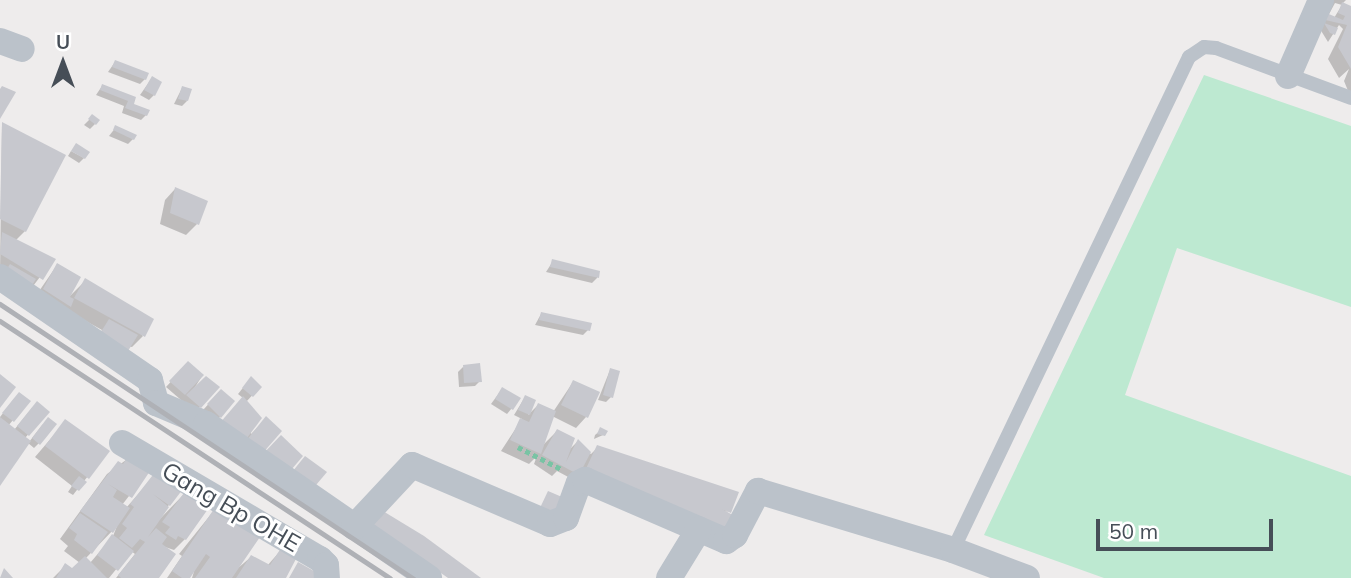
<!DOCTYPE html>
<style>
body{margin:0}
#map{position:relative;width:1351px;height:578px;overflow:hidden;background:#eeecec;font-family:Mulish,sans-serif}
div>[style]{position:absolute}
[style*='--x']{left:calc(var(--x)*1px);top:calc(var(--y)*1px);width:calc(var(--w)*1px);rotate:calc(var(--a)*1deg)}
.green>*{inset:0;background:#bde9d1}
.shadow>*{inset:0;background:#0003}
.building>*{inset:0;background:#c7c8ce}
.path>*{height:4.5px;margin-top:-2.25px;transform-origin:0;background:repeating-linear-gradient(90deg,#79c3a4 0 5px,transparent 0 8.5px)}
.service>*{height:14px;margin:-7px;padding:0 7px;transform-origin:7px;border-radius:7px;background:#bbc2ca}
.minor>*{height:26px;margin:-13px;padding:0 13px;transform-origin:13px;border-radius:13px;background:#bbc2ca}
.rail>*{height:5px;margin:-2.5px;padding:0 2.5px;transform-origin:2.5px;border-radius:2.5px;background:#afb1b6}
span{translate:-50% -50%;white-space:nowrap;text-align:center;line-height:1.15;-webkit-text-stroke:6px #fff;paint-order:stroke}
.street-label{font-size:24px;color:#464e57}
.north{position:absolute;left:28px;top:28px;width:70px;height:70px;-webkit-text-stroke:5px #fff;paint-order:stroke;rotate:0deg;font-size:19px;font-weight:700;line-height:28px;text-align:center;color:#464e57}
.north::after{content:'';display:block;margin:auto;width:24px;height:32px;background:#464e57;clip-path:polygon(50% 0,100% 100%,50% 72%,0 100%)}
.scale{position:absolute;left:1096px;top:519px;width:177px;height:32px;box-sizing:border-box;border:4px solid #464e57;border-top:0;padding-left:9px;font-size:21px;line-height:24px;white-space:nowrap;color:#464e57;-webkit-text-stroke:5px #fff;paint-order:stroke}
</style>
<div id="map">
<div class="green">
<i style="clip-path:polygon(1204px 75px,1351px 126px,1351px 307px,1177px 248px,1125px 395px,1351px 476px,1351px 578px,1104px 578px,984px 535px)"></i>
</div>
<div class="shadow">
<i style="clip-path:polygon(evenodd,1325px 0,1346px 0,1342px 4px,1351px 8px,1351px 98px,1344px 81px,1349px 69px,1339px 78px,1328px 59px,1343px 29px,1339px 25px,1328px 42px,1320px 29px,1325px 0,1335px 3px,1342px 5px,1334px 18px,1328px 16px,1335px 3px)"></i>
<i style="clip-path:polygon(115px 62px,145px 79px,140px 84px,108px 72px)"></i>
<i style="clip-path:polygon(152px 78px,154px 95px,149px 100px,140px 95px)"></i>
<i style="clip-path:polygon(102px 86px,134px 98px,131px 105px,146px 115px,141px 120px,122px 113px,124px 106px,96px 95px)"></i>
<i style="clip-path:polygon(182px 88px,187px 101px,182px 106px,174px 104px)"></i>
<i style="clip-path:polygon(92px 117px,95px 124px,90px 129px,84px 125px)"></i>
<i style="clip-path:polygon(2px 124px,25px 231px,14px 242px,53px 260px,30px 290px,0 273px)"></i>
<i style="clip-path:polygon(116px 127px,133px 139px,128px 144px,109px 136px)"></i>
<i style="clip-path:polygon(71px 151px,84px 158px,79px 163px,68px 156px)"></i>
<i style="clip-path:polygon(175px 189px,197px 224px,186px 235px,160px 224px,165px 200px)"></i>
<i style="clip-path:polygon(553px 261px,598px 272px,597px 278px,592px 283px,546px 272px)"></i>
<i style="clip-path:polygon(57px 265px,69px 297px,86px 280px,143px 336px,132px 347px,96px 341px,102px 330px,66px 310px,33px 300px)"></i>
<i style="clip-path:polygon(541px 314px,588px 330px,583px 335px,535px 325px)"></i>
<i style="clip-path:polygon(188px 363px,202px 376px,192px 392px,217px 388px,195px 412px,166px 387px)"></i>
<i style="clip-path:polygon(463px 367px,480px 381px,475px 386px,459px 387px,458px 372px)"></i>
<i style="clip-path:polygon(610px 370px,611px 397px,606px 402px,598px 400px)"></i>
<i style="clip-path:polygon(573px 382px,586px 417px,576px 428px,552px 416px,543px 445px,557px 431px,568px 451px,578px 441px,578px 447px,591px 454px,598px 447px,729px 512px,572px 479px,557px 471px,552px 476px,534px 464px,537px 456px,529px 464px,501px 451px,522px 419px,514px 415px,525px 397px,534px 401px,528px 415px,538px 405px,553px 412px)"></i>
<i style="clip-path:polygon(246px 384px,260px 387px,246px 402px,251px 434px,266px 419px,260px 452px,246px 437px,243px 398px,238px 394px)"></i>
<i style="clip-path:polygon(502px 389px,512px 408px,507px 414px,491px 404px)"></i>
<i style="clip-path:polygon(216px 396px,220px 417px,215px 421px,203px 410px)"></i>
<i style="clip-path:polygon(14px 399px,29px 401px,8px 426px,14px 430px,32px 408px,48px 412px,25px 438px,29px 442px,43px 424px,39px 443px,34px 448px,28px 443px,0 483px,0 417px)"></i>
<i style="clip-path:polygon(65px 422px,107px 452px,73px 495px,68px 492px,72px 486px,35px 457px)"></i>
<i style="clip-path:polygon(601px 430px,603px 435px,594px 439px,595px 435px)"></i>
<i style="clip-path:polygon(evenodd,130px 457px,150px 469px,122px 505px,126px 508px,156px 474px,183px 486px,154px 525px,187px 491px,185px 539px,174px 550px,165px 547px,157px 578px,116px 578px,135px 554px,131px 551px,109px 578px,53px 578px,65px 566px,72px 570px,80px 563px,64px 551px,68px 546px,60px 539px,107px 474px,130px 457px,117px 526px,113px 536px,90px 563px,85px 559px,117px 526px)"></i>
<i style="clip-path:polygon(216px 508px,238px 568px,251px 557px,267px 566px,281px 550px,284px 578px,192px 578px,196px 565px,188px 578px,167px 578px,182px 556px,179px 554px)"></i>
</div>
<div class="building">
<i style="clip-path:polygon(1342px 2px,1351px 6px,1351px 69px,1338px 47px,1347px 25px,1321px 19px,1324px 12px,1343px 20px,1345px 16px,1338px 13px)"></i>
<i style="clip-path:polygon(1324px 23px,1338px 28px,1335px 35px,1330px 33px)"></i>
<i style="clip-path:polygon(115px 60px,149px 73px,146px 80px,112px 67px)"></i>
<i style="clip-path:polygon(152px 76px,162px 82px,155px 96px,144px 90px)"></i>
<i style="clip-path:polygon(102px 84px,136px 97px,134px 104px,150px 110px,147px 116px,125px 108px,128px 101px,100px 90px)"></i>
<i style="clip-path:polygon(2px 86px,16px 92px,0 119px,0 89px)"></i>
<i style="clip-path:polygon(182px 86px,192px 89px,188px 101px,178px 99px)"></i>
<i style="clip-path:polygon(92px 114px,100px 120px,96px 125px,88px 119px)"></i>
<i style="clip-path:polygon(2px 122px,66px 155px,26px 232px,0 219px)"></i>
<i style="clip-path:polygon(115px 125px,137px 135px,134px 140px,113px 130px)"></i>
<i style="clip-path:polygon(76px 143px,90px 152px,85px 159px,71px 151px)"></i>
<i style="clip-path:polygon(175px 187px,208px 201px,199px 225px,170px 213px)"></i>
<i style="clip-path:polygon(2px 232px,56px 259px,43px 280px,0 254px)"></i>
<i style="clip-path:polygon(552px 259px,600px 271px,599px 278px,550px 267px)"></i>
<i style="clip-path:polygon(57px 263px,81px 277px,70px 297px,74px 299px,71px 307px,43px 289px)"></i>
<i style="clip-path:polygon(10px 264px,36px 279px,31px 287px,5px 272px)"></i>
<i style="clip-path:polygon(85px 278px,154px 319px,145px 337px,74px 298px)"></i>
<i style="clip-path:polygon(541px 312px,592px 323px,590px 331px,539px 320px)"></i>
<i style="clip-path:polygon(109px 319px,138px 335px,128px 351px,99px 335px)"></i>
<i style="clip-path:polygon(188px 361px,204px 375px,185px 395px,169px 381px)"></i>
<i style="clip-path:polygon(480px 363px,482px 382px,464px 383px,463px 365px)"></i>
<i style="clip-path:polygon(610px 368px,620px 371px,613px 398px,603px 395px)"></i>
<i style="clip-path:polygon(0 374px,16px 387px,0 408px)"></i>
<i style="clip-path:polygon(206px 376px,220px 387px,201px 408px,186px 395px)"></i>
<i style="clip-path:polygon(251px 376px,262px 387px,253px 397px,242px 388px)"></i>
<i style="clip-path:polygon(573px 380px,600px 392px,588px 418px,561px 405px)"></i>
<i style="clip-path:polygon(502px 387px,521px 398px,513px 410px,495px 399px)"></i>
<i style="clip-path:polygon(221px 389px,235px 401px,221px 418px,207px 404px)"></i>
<i style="clip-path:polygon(19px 392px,31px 401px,14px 422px,2px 413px)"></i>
<i style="clip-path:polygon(525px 395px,536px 400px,530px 415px,518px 410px)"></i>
<i style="clip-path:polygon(243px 396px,262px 418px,244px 442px,219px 424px)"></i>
<i style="clip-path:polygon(37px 401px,50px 412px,29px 436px,17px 426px)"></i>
<i style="clip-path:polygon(538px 403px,556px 411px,541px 454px,510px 440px,520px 418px,529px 422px)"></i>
<i style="clip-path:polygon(266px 416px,282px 431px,262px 454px,246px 441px)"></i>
<i style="clip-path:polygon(0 417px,31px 441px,0 486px)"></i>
<i style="clip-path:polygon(48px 417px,57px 424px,40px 445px,32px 438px)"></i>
<i style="clip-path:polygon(65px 419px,110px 451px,89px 479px,45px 446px)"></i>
<i style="clip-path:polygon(600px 427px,608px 431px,605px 436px,597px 434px)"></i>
<i style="clip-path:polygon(557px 429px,575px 438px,566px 462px,578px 439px,591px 452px,579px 475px,542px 455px)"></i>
<i style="clip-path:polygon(281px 435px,303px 456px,286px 476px,262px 455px)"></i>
<i style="clip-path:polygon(597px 445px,739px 492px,731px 513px,722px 509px,738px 518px,731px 534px,583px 475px)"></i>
<i style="clip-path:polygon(130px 454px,152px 468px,132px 498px,108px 484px,117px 490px,113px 497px,130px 508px,113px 533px,80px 511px,118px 461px,123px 464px)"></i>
<i style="clip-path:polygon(305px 456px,327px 472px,311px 491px,288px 477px)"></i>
<i style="clip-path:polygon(156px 471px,186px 485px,170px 506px,153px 494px,169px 507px,148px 537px,156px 528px,167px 537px,162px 544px,176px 554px,159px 578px,121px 578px,118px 575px,145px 542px,140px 539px,132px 548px,119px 538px,127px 528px,122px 524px,134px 507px,130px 504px)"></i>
<i style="clip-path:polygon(79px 476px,87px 482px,79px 491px,71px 486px)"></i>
<i style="clip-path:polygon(187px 489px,208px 509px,186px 540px,178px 536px,176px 540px,165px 533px,170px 527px,162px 522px)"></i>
<i style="clip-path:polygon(548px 491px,562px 497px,553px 516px,539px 510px)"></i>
<i style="clip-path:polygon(373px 505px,424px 536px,481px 578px,448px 578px,363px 518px)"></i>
<i style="clip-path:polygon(216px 506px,262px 534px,232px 578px,195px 578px,210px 557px,206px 554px,190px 578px,182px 578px,172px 571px)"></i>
<i style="clip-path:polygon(80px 513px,108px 532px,92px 554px,74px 540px,77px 534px,69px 528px)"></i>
<i style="clip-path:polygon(112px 534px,134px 551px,118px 571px,97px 555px)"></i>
<i style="clip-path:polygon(281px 548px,297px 557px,286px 578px,236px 578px,251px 555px,270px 565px)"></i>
<i style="clip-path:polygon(85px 556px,107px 578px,56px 578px,65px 563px,72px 568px)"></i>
<i style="clip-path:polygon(298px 562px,321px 575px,320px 578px,289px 578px)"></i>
<i style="clip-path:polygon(4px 568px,13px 578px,0 578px)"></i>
</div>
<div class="path">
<i style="--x:518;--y:447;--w:48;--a:27.1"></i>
</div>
<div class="service">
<i style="--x:953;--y:550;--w:547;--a:-64.42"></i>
<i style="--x:1189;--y:57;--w:18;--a:-34"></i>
<i style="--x:1204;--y:47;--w:12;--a:5"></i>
<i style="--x:1216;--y:48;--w:144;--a:20.3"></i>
</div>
<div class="minor">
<i style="--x:0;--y:41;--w:23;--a:20"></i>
<i style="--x:1288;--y:76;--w:83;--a:-66.5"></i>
<i style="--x:0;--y:277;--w:182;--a:34.5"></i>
<i style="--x:150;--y:380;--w:24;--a:75"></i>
<i style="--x:156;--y:403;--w:54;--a:22.8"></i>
<i style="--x:206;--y:424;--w:271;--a:34.6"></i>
<i style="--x:122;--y:443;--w:229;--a:30.4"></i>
<i style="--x:320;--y:559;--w:8;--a:45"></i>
<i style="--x:326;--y:565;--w:13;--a:86"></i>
<i style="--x:354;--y:527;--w:85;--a:-46.9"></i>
<i style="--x:412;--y:465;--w:150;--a:23.1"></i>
<i style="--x:550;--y:524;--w:17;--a:-21"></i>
<i style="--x:566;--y:518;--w:37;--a:-70"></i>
<i style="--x:579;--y:483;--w:7;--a:-27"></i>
<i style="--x:585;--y:480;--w:154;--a:23.4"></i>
<i style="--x:726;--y:541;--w:11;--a:-34"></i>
<i style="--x:735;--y:535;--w:50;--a:-62.4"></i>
<i style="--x:758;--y:491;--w:204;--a:16.8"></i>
<i style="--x:953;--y:550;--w:79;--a:20.7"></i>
<i style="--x:669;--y:578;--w:57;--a:-58.5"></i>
</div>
<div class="rail">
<i style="--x:0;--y:304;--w:496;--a:33.6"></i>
<i style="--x:0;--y:321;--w:467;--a:33.4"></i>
</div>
<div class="street-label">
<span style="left:231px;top:507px;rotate:30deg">Gang Bp OHE</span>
</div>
<div class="north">U</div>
<div class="scale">50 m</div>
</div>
